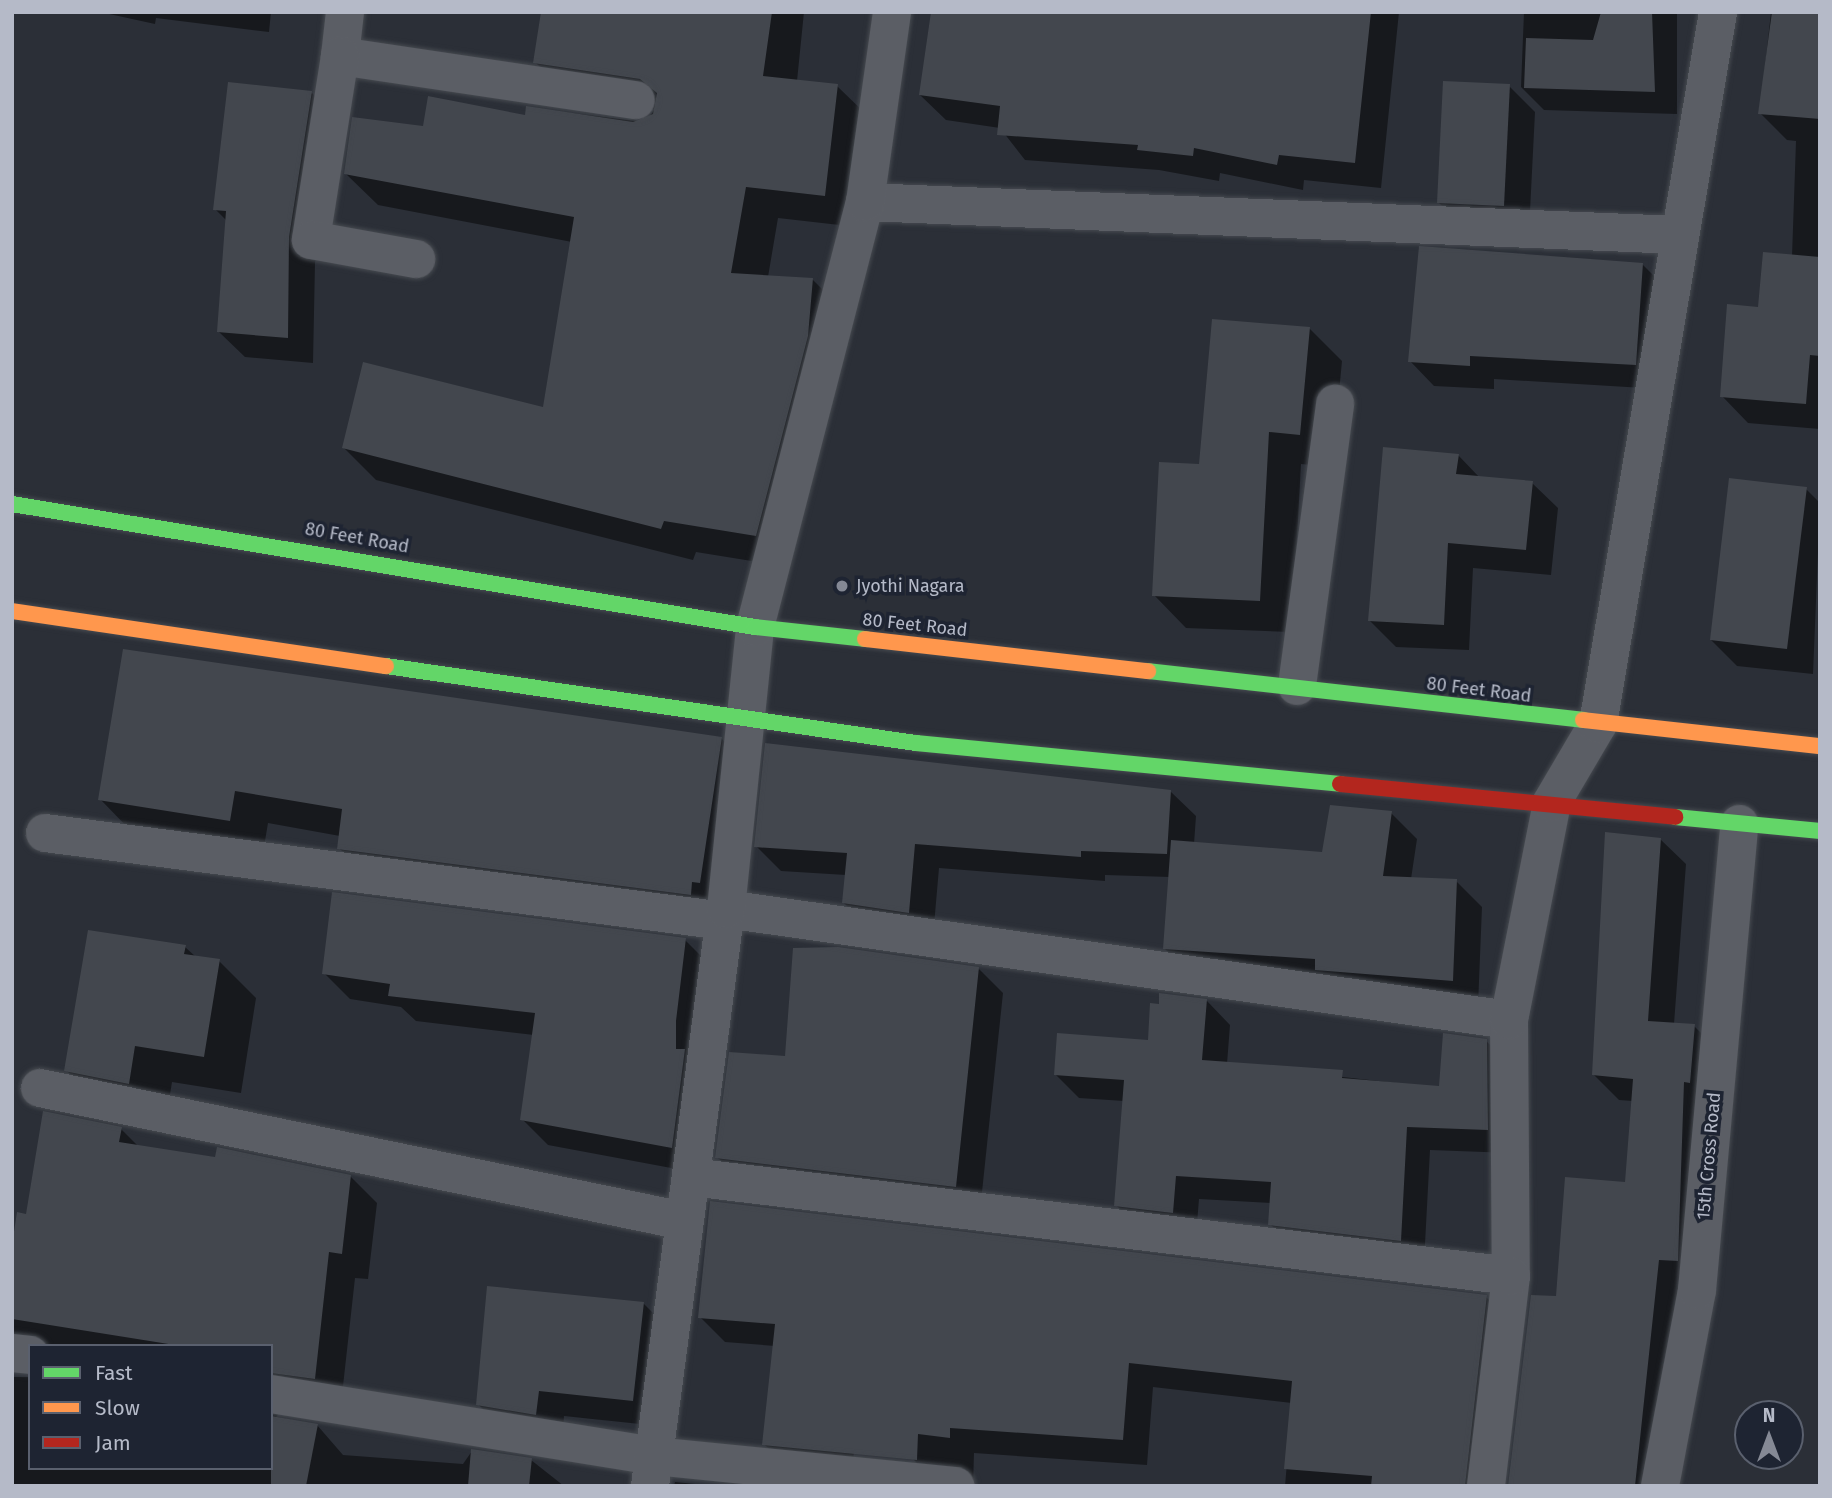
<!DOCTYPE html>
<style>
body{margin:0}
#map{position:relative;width:1832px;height:1498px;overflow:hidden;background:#2b2f37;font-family:"Fira Sans",sans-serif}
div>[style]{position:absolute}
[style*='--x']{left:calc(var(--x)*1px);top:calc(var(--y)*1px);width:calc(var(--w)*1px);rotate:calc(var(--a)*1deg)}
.shadow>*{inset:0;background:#0007}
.building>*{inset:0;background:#43474e}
.roads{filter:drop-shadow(0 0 2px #464a50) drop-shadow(0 0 2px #464a50)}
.street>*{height:38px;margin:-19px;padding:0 19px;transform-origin:19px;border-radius:19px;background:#5b5e65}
.fast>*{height:16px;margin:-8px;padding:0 8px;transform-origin:8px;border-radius:8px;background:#63d668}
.slow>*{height:16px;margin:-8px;padding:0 8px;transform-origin:8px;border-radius:8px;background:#ff974d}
.jam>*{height:16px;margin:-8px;padding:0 8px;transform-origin:8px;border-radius:8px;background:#b3261e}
.dots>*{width:19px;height:19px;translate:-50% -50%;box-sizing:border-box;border:4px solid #1e2432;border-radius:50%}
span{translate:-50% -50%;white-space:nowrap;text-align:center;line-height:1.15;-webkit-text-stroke:7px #1e2432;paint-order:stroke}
.street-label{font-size:18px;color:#b5bac8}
.poi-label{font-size:18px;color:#b5bac8}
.left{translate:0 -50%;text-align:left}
.frame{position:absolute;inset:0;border:14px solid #b5bac8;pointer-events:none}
.legend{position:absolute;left:28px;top:1344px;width:245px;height:126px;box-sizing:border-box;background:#1e2432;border:2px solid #5a606e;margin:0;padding:9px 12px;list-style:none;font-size:21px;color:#b5bac8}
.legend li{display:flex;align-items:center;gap:14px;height:35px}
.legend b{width:35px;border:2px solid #5a606e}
.north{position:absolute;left:1734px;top:1400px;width:70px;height:70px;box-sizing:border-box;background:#1e2432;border:2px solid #5a606e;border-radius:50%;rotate:0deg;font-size:19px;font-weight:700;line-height:28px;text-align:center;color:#b5bac8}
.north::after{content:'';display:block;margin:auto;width:24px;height:32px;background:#858995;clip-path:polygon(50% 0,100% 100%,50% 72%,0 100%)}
</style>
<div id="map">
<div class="shadow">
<i style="clip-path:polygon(100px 12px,271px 12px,269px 32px,156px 18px,155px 24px)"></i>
<i style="clip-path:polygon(543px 12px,804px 12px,797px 81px,837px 86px,870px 118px,857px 227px,778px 218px,768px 277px,813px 280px,845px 312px,788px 567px,696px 552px,693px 560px,376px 480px,344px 448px,544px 409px,572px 242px,378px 205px,345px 173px,425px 128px,526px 117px,528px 108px,645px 122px,655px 109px,567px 94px,535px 62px)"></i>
<i style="clip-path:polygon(932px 12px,1399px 12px,1381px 188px,1304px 180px,1303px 190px,1220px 173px,1219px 181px,1159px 170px,1025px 160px,1000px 128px,946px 120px,920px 95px)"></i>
<i style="clip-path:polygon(1524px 12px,1677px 12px,1677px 114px,1544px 110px,1521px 87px)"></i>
<i style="clip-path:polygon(1771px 12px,1820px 12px,1820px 429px,1748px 423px,1722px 396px,1759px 308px,1792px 256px,1796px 141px,1787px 140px,1760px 113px)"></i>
<i style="clip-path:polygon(1509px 86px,1535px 112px,1529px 231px,1465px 229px,1439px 203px)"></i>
<i style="clip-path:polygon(312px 93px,337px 119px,315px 263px,313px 363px,245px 357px,219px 332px,227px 221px,215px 209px)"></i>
<i style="clip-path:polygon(1642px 264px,1667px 289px,1660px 389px,1494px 379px,1494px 389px,1434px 386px,1410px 361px)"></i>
<i style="clip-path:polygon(1309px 328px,1342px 361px,1332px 467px,1301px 464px,1292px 632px,1186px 628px,1154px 595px,1201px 466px)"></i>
<i style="clip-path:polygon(1458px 455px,1480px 478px,1532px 483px,1558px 508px,1551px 575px,1473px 568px,1469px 650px,1396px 647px,1370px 621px)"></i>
<i style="clip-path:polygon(1806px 489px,1820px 503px,1813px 674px,1737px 666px,1711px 640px)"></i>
<i style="clip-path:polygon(721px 738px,754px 771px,733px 915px,372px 881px,339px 848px,340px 836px,268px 823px,263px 853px,132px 832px,100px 799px)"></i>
<i style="clip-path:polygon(1171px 792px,1196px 816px,1194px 844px,1324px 854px,1391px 813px,1417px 839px,1411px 879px,1456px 881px,1482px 907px,1478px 1006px,1190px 974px,1164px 948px,1170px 877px,1105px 875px,1105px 881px,939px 868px,933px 937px,868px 928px,844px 903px,846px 875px,781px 871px,756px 846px)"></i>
<i style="clip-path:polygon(1660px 839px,1686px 864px,1674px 1024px,1694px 1026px,1719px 1051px,1662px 1486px,1510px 1486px,1557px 1298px,1627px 1184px,1633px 1101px,1619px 1100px,1594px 1075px)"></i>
<i style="clip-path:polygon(685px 940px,711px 966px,698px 1173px,548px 1145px,522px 1119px,534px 1035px,416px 1021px,401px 1007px,350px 999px,324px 973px)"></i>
<i style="clip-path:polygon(185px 947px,196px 957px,219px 961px,256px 998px,241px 1093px,172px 1082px,166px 1120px,104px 1108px,66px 1070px)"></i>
<i style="clip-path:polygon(979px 969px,1003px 993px,980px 1211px,742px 1182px,717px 1157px,786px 1058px)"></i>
<i style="clip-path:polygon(1207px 1001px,1230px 1025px,1227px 1064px,1440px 1088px,1486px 1041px,1510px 1064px,1511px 1153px,1430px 1150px,1424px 1263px,1293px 1247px,1270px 1224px,1271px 1203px,1199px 1199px,1196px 1236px,1139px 1229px,1116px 1205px,1124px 1101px,1079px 1098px,1056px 1075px,1149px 1041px)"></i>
<i style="clip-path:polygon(121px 1129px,139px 1147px,350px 1176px,377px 1203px,368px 1279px,355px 1278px,341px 1404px,291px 1399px,276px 1417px,317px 1425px,343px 1455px,463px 1464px,472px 1451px,531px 1460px,564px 1486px,12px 1486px,12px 1377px,30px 1377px,30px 1468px,271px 1468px,271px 1346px,12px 1348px,12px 1257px,27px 1216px)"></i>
<i style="clip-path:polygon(1486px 1297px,1511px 1322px,1492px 1486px,1285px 1486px,1292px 1403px,1153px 1387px,1147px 1465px,974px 1453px,973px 1486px,938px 1484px,913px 1459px,854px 1450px,852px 1475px,789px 1469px,764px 1444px,775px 1346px,725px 1342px,700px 1317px)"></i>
<i style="clip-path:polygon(643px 1303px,669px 1329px,659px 1426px,564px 1416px,562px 1440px,503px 1430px,478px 1404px)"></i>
<i style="clip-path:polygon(675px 1482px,714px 1486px,674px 1486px)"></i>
</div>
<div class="building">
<i style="clip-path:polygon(541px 12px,772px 12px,763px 76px,838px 84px,825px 196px,746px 187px,731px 273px,813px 278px,808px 336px,756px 536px,664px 521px,661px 529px,342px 448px,363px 362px,543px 407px,574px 217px,344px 174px,352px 117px,423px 126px,428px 96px,525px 115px,526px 106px,633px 122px,653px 114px,657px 93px,640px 79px,533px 63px)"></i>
<i style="clip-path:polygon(931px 12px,1371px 12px,1355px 163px,1279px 155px,1277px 165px,1194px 148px,1193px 156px,1137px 150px,1138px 145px,997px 135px,1000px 106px,919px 95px)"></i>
<i style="clip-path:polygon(1601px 12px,1652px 12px,1655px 92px,1524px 88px,1526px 38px,1593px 40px)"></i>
<i style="clip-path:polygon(1772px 12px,1820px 12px,1820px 119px,1758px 114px)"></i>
<i style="clip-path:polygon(1443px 81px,1510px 84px,1504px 206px,1437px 203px)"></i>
<i style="clip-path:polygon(228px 82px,312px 91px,289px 237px,288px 338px,217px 332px,226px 211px,213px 210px)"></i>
<i style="clip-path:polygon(1419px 246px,1643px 263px,1636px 365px,1470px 356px,1470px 366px,1408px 362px)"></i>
<i style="clip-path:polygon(1763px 252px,1820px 257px,1820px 356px,1810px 355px,1806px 404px,1720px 397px,1727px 304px,1758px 307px)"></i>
<i style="clip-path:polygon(1212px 319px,1310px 327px,1300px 435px,1269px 432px,1260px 601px,1152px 596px,1159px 462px,1199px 464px)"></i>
<i style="clip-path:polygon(1383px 447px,1459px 454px,1456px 474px,1533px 481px,1526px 550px,1448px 543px,1444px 625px,1368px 621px)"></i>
<i style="clip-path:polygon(1729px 478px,1807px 487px,1787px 649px,1710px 640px)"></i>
<i style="clip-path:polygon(123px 649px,722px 737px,700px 883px,692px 882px,691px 895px,337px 849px,342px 809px,235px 791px,230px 821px,98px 800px)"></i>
<i style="clip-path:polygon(765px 743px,1171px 790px,1167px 854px,1081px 851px,1081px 857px,915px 844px,909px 913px,842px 903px,847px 853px,754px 847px)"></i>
<i style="clip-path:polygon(1330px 805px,1392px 811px,1383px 876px,1457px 879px,1453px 981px,1315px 970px,1315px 959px,1163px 949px,1171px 840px,1322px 852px)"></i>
<i style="clip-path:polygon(1605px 832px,1661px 838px,1648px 1021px,1695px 1024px,1690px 1083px,1684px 1082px,1678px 1261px,1659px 1260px,1635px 1486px,1508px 1486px,1531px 1295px,1556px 1296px,1565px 1177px,1625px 1182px,1633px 1079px,1592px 1075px)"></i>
<i style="clip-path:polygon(332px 892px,686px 938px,676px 1021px,676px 1049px,685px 1049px,672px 1148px,520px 1120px,535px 1013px,388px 996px,390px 984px,322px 974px)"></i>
<i style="clip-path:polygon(88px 930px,186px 945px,184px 954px,220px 959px,204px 1057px,135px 1046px,129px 1084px,64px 1071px)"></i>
<i style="clip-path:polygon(838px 947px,979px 967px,956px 1187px,715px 1158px,729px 1052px,785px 1056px,793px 948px)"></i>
<i style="clip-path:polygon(1159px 993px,1207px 999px,1202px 1060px,1343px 1070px,1342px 1078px,1439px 1086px,1443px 1033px,1487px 1039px,1488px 1130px,1407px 1127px,1401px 1241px,1268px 1225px,1271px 1182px,1176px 1176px,1173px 1213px,1114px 1206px,1124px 1080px,1054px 1075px,1057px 1033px,1148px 1040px,1150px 1003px,1159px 1004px)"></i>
<i style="clip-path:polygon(43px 1111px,122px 1127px,119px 1142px,215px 1157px,217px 1147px,351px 1175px,342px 1254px,329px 1252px,315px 1379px,271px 1373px,271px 1346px,181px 1346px,12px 1319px,12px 1245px,17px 1212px,26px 1214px)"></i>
<i style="clip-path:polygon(710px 1201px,1487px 1295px,1465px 1486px,1371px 1486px,1372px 1476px,1284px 1469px,1292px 1381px,1129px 1363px,1123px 1440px,950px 1428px,950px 1438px,918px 1434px,917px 1460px,762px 1445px,775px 1324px,698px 1318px)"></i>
<i style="clip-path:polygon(487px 1286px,644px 1302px,633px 1401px,539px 1391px,536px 1415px,476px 1405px)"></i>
<i style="clip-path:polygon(271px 1416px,318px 1424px,306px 1486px,271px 1486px)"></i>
<i style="clip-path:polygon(471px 1449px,532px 1458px,529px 1486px,468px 1486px)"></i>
</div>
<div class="roads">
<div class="street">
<i style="--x:345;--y:12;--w:44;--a:96.5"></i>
<i style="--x:340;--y:56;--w:299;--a:8.5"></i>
<i style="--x:340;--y:56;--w:186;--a:99"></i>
<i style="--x:311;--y:240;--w:107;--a:10.3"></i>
<i style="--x:865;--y:202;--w:814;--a:2.32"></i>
<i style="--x:1297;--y:686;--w:285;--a:-82.3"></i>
<i style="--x:45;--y:833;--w:685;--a:7.38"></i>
<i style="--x:726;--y:909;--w:791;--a:8.07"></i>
<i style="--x:1509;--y:1020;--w:256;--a:89.6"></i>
<i style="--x:1511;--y:1276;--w:211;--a:96.8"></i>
<i style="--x:1509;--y:1020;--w:222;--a:-78.8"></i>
<i style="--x:1552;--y:802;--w:91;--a:-59.5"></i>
<i style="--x:1598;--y:724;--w:722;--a:-80.43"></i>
<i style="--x:40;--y:1088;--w:658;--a:11.67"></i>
<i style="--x:691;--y:1177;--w:826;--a:6.88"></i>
<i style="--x:12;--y:1353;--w:18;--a:6"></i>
<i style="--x:271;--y:1394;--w:388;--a:9.2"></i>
<i style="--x:654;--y:1456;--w:303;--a:5.7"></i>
<i style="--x:650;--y:1486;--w:582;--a:-82.5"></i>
<i style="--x:726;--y:909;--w:283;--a:-84.1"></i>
<i style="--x:755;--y:627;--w:439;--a:-75.5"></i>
<i style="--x:865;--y:202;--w:192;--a:-81.9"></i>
<i style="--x:1660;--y:1486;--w:199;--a:-79.3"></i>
<i style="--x:1697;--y:1290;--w:468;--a:-84.8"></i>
</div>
<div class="fast">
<i style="--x:12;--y:504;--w:753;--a:9.4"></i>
<i style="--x:755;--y:627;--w:111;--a:6.2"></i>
<i style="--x:386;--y:666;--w:536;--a:8.27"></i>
<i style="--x:916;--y:743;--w:426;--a:5.5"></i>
<i style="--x:1148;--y:671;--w:438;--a:6.4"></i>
<i style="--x:1675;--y:817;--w:146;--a:5.5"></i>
</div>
<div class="slow">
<i style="--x:12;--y:611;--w:378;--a:8.4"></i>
<i style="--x:865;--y:639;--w:285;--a:6.5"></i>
<i style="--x:1583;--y:720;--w:238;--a:6.3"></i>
</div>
<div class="jam">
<i style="--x:1340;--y:784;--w:337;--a:5.6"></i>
</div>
</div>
<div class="dots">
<i style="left:842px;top:586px;background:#858995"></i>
</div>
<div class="street-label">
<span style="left:357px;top:538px;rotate:10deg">80 Feet Road</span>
<span style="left:915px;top:625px;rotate:6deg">80 Feet Road</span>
<span style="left:1479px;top:690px;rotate:7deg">80 Feet Road</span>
<span style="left:1709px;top:1156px;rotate:-85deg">15th Cross Road</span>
</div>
<div class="poi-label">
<span class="left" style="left:856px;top:586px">Jyothi Nagara</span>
</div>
<div class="frame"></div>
<ul class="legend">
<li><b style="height:9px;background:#63d668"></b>Fast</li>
<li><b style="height:9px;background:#ff974d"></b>Slow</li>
<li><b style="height:9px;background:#b3261e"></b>Jam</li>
</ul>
<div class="north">N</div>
</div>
